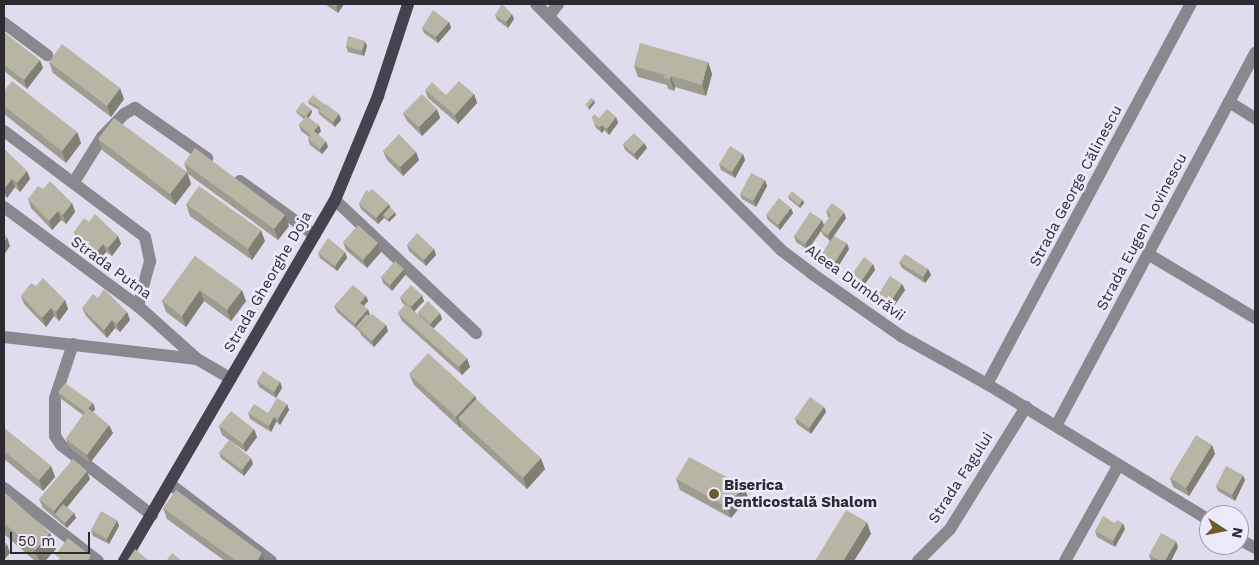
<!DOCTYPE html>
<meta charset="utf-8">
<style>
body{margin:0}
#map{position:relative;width:1259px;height:565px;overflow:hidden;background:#dfdded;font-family:"Work Sans",sans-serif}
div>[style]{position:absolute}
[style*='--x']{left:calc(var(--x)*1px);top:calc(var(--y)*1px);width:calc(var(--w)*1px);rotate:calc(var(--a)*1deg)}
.minor>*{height:12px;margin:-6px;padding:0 6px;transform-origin:6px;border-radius:6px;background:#89888f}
.major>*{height:12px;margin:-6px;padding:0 6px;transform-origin:6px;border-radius:6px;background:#44434e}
.wall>*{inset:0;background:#9e9c8e}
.shaded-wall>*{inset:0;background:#817f74}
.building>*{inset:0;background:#b8b5a5}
.dots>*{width:14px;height:14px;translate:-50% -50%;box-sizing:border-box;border:2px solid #eceafa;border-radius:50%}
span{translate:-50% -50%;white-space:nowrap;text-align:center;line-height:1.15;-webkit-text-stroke:5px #eceafa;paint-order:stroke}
.street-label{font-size:15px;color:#2c2b31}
.poi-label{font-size:15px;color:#2c2b31;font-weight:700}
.left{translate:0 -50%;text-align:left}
.frame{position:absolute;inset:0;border:5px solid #2c2b31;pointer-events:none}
.north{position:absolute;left:1199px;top:505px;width:50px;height:50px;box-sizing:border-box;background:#eceafa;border:1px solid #9f9eaa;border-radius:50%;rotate:101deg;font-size:14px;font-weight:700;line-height:20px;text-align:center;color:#2c2b31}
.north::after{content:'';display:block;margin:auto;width:18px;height:22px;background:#6a5d2a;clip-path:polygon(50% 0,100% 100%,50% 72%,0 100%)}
.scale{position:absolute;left:10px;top:532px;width:80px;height:22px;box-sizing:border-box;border:2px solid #2c2b31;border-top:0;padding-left:6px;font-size:15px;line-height:18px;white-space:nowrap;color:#2c2b31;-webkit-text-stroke:4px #eceafa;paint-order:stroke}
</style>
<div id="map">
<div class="minor">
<i style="--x:536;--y:4;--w:347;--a:45.1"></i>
<i style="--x:781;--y:250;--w:38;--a:37"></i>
<i style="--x:811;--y:273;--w:110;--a:35"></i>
<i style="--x:901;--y:336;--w:98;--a:29.2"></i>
<i style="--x:987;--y:384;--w:260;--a:31.5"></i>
<i style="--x:549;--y:16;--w:15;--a:-53"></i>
<i style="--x:4;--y:23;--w:54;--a:36.7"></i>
<i style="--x:1229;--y:102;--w:31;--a:32"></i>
<i style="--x:4;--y:131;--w:176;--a:36.9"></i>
<i style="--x:145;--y:237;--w:25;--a:78"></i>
<i style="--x:150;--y:261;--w:47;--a:104.9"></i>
<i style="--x:240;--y:181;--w:92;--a:35.8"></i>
<i style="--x:74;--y:182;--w:53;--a:-58.1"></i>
<i style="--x:102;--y:137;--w:32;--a:-46"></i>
<i style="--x:124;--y:114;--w:13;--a:-29"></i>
<i style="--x:135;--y:108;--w:88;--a:34.8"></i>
<i style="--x:335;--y:200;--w:194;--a:43.3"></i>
<i style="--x:4;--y:207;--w:167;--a:36.5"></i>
<i style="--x:138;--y:306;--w:79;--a:41.9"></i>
<i style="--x:197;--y:359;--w:39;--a:30"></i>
<i style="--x:1148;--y:254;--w:125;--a:30.9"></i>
<i style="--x:4;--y:337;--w:194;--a:6.5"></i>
<i style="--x:73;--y:344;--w:57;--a:108.4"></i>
<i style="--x:55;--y:398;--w:38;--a:90"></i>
<i style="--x:55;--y:436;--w:11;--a:56"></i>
<i style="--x:61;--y:445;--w:115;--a:37.6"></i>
<i style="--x:987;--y:384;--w:431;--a:-61.8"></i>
<i style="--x:1056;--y:426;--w:423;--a:-61.9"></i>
<i style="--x:170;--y:484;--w:127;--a:37.3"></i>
<i style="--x:4;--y:488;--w:119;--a:37.8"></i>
<i style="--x:1239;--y:539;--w:18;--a:29"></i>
<i style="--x:918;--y:561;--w:45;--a:-45"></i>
<i style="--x:950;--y:529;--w:144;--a:-58.1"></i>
<i style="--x:1065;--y:561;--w:109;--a:-60.8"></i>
</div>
<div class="major">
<i style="--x:124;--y:561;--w:418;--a:-59.7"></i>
<i style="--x:335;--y:200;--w:113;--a:-67.5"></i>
<i style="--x:378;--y:96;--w:97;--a:-71.9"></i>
</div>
<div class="wall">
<i style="clip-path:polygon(325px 4px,344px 4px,338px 13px)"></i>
<i style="clip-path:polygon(495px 15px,514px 19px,508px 28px,497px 20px)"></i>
<i style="clip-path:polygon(449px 22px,451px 28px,438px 43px,424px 33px,422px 28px)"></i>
<i style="clip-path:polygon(4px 32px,43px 68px,27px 89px,4px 71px)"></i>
<i style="clip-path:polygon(346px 46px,367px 46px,364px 56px,348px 52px)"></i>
<i style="clip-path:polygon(49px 62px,124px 99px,111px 117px,53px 73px)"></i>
<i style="clip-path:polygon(708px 62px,712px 74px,706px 96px,675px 87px,674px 91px,668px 89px,667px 85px,638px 77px,634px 66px)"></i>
<i style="clip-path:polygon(425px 90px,446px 95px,474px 94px,477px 103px,458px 124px,428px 98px)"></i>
<i style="clip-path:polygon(4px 91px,77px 132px,81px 143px,66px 163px,4px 114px)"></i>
<i style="clip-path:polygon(308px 101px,325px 105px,339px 114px,341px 120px,335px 127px,319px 114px,318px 111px,319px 110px,309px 104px)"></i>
<i style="clip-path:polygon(437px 109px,440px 118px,422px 136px,407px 121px,403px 113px)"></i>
<i style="clip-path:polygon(296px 111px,312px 112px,309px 118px,321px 131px,318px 134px,328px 147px,322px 154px,310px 145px,308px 139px,309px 137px,301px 131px,299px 125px,304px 119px,297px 113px)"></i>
<i style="clip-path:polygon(592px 117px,599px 118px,616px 117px,618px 123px,609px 135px,604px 130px,602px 133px,596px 128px)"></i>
<i style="clip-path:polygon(98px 139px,187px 172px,191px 184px,175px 205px,102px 150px)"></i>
<i style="clip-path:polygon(644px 143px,647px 148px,637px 160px,625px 150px,623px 144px)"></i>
<i style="clip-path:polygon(4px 149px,27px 171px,30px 179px,20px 192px,15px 187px,7px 198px,4px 195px)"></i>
<i style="clip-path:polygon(383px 151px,416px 152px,419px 160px,403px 176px,387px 160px)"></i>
<i style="clip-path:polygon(743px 154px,745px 160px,735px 178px,721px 170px,719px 164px)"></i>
<i style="clip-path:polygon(184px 163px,289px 226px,278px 240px,188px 174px)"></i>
<i style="clip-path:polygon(765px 180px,767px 186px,756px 207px,742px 199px,740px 194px)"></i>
<i style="clip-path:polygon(43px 189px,72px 203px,75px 212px,66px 224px,61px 220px,52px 230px,31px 208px,28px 199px)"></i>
<i style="clip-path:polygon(369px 192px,390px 207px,396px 215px,389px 222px,384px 218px,378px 224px,361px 209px,359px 204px)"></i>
<i style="clip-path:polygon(788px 196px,803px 200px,804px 203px,800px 208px,789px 199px)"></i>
<i style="clip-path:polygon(186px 204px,265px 241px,252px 260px,190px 216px)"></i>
<i style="clip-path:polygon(791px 208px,793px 213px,780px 230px,768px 220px,766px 215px)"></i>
<i style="clip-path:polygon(826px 211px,846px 218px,834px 236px,849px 249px,836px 270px,824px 262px,821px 256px,830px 241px,823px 235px,821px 231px,808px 250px,796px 242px,794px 236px,822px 220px,824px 225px,829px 218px,828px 217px)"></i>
<i style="clip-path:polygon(89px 222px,118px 236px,121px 244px,112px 256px,106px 252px,98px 263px,77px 240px,74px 232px)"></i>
<i style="clip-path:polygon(343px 242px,378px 243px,381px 252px,367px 268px,346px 250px)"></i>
<i style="clip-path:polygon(407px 245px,434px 249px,436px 255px,426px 266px,409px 251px)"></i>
<i style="clip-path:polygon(345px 252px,347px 258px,337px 271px,320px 258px,318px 253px)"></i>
<i style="clip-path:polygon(195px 256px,246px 301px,231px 321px,204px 301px,186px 327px,166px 312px,162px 301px)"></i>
<i style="clip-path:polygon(899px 262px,928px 269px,931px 275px,925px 283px,902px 268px)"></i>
<i style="clip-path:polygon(873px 264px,875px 270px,862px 288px,853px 282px,851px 276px)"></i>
<i style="clip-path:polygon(404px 269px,406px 274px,392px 291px,383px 283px,381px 277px)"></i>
<i style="clip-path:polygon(902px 284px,905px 290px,892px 309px,880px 301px,878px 295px)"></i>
<i style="clip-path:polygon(36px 286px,65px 300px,68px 309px,59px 321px,54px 316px,46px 327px,24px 304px,21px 296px)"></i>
<i style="clip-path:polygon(366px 296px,368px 301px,364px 306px,369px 316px,386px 325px,388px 331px,374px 347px,361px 335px,360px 332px,337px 312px,334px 306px)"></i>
<i style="clip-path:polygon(400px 297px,424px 301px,414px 311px,419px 316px,418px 312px,442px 319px,433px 328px,470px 367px,462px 375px,402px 321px,398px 313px,405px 305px,402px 303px)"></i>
<i style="clip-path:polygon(98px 298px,127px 312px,130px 320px,120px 332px,115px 328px,107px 338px,86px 316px,82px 308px)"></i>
<i style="clip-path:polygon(409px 374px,475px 396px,476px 399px,545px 469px,527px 489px,462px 430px,461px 427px,460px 428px,414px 385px)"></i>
<i style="clip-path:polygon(257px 381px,280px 382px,282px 388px,276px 398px,259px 387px)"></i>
<i style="clip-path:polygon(58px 392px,93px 403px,95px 409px,93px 412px,113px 433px,90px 463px,69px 447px,66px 439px,83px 415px,60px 398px)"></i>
<i style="clip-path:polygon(287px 404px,289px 410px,280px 425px,276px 422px,271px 432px,250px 419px,248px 413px,268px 413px)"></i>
<i style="clip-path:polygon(824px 407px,826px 412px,811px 434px,797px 424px,795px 418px)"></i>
<i style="clip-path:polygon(219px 426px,254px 429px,257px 437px,246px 452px,222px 435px)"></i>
<i style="clip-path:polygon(4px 428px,51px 466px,55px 477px,43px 491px,4px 459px)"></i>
<i style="clip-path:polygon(1212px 445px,1215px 454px,1189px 496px,1173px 487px,1170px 478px)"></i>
<i style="clip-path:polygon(219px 453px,253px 464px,244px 476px,221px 458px)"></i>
<i style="clip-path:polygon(90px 479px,67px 507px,74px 513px,76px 518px,67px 528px,43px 508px,39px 499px)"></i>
<i style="clip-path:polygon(676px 479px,748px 497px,731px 518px,680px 490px)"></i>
<i style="clip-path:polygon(1245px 480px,1235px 501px,1218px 491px,1216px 486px)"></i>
<i style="clip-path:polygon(4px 492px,50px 533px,56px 549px,45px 561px,35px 561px,4px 534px)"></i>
<i style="clip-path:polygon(163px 508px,262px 553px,265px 561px,225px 561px,167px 519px)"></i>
<i style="clip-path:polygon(119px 526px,109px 544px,93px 536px,91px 530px)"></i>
<i style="clip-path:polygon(1125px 529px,1115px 547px,1097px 537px,1095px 531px)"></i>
<i style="clip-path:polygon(1178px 547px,1171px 561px,1151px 561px,1149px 555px)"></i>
</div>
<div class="shaded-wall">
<i style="clip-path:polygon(338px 4px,344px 4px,338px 13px,336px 7px)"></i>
<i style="clip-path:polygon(512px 14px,514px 19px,508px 28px,506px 22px)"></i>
<i style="clip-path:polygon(449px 22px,451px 28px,438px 43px,436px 37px)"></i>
<i style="clip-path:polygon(365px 41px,367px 46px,364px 56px,362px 51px)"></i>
<i style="clip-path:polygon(40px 60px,43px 68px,27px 89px,24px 80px)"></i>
<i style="clip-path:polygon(708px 62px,712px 74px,706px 96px,702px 85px)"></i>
<i style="clip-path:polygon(671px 76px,675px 87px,674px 91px,670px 79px)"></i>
<i style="clip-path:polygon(120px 88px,124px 99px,111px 117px,107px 106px)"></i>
<i style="clip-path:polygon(474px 94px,477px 103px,458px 124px,455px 115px)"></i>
<i style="clip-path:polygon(594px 100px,595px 103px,589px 110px,588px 107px)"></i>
<i style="clip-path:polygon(311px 109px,312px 112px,307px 121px,306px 118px)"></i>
<i style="clip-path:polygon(437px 109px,440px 118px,422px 136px,419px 127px)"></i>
<i style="clip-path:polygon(339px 114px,341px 120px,335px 127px,333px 122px)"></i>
<i style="clip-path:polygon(616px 117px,618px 123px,609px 135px,607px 129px)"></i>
<i style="clip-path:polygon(319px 125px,321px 131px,316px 137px,314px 131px)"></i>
<i style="clip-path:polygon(602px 125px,604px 130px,602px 133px,600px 127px)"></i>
<i style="clip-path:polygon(77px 132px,81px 143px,66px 163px,62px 151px)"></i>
<i style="clip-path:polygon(326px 141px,328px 147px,322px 154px,320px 149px)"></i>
<i style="clip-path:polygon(644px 143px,647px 148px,637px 160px,634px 154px)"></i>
<i style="clip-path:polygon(416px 152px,419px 160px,403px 176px,400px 167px)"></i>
<i style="clip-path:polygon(743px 154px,745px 160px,735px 178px,732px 172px)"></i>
<i style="clip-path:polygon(27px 171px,30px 179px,20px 192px,17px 183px)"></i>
<i style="clip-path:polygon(187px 172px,191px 184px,175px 205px,170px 194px)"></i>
<i style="clip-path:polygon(12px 179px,15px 187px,7px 198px,4px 189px)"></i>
<i style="clip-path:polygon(765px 180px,767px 186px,756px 207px,753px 201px)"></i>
<i style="clip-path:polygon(803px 200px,804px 203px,800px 208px,799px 205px)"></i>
<i style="clip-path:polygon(72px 203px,75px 212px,66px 224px,63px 215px)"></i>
<i style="clip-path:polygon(389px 204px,391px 210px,383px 215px,384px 218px,378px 224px,376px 218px)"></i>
<i style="clip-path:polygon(791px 208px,793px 213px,780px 230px,778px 225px)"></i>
<i style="clip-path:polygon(58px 211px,61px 220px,52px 230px,49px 221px)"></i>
<i style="clip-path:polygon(395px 212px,396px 215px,389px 222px,388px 219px)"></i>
<i style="clip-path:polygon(844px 212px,846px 218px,830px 241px,828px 235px)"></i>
<i style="clip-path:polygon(285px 215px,289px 226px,278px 240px,274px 229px)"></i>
<i style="clip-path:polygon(822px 220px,824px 226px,808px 250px,805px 244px)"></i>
<i style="clip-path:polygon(261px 230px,265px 241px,252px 260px,248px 249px)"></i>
<i style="clip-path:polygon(118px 236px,121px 244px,112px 256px,108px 248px)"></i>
<i style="clip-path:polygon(7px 237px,10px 246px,4px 255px,4px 242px)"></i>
<i style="clip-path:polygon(378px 243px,381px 252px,367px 268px,363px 260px)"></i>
<i style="clip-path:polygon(847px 243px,849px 249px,836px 270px,834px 264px)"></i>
<i style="clip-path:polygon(103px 244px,106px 252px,98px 263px,95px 254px)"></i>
<i style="clip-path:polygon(434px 249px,436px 255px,426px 266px,424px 260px)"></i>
<i style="clip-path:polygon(345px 252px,347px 258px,337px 271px,335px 266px)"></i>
<i style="clip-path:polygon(873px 264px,875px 270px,862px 288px,860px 283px)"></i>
<i style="clip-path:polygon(404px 269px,406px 274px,392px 291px,390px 285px)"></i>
<i style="clip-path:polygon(928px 269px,931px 275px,925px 283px,923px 277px)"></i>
<i style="clip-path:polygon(902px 284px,905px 290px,892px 309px,890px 303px)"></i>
<i style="clip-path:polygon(200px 290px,204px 301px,186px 327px,182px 316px)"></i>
<i style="clip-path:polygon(242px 290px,246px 301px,231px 321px,227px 310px)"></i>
<i style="clip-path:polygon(422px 295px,424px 301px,413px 313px,411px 307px)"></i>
<i style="clip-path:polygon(366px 296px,368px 301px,362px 308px,360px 303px)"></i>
<i style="clip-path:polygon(65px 300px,68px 309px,59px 321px,56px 312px)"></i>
<i style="clip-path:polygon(51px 308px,54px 316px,46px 327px,42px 318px)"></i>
<i style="clip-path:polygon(368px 309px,370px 315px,358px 329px,356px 327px,355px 324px)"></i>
<i style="clip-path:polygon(127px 312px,130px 320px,120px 332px,117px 324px)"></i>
<i style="clip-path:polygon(440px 313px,442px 319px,432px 330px,430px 324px)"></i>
<i style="clip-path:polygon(112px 320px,115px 328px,107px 338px,104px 330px)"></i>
<i style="clip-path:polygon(386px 325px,388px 331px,374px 347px,372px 341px)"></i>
<i style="clip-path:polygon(467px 358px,470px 367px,462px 375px,459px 367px)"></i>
<i style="clip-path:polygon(280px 382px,282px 388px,276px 398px,274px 392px)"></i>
<i style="clip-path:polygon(475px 396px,479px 408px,458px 418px,461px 427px,460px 428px,456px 417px)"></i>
<i style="clip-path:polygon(93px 403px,95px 409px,88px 418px,86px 412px)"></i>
<i style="clip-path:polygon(287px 404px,289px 410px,280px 425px,278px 419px)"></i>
<i style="clip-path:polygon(824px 407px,826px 412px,811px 434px,809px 428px)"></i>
<i style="clip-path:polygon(274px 417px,276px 422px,271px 432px,269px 426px)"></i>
<i style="clip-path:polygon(109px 425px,113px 433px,90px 463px,87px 455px)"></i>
<i style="clip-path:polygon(254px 429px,257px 437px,246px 452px,243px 444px)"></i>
<i style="clip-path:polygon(1212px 445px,1215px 454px,1189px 496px,1186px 488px)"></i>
<i style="clip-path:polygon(251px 458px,253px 464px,244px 476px,242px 470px)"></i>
<i style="clip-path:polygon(541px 458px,545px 469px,527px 489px,523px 478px)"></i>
<i style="clip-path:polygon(51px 466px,55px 477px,43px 491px,39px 480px)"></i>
<i style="clip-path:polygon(87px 471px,90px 479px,59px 517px,55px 514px,54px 511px)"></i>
<i style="clip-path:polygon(1243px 475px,1245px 480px,1235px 501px,1232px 495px)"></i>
<i style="clip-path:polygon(744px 486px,748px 497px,731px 518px,727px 507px)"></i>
<i style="clip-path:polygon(74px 513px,76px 518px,67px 528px,65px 523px)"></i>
<i style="clip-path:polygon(117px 520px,119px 526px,109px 544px,107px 539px)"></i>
<i style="clip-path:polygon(867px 522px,871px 534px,854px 561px,843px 561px)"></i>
<i style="clip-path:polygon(1123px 523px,1125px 529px,1115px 547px,1113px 541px)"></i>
<i style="clip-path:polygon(50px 533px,56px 549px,45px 561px,39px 561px,35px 550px)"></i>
<i style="clip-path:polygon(1176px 541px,1178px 547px,1171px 561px,1165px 561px)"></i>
<i style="clip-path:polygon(7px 544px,10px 553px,4px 560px,4px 548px)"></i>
<i style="clip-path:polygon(262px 553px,265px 561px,257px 561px)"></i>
<i style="clip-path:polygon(91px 556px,94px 561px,88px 561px)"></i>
</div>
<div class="building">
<i style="clip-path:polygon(331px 4px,338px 4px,336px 7px)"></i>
<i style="clip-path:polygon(502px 4px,512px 14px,506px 22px,495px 15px)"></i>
<i style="clip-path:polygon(433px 10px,449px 22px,436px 37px,422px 28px)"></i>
<i style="clip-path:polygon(4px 32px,40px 60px,24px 80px,4px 65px)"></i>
<i style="clip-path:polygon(348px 36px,365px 41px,362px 51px,346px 46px)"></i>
<i style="clip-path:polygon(640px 43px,708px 62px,702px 85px,671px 76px,670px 79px,664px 78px,665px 75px,634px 66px)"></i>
<i style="clip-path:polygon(62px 44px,120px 88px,107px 106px,49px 62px)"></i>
<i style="clip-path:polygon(12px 81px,77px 132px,62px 151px,4px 106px,4px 91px)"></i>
<i style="clip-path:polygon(459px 81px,474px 94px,455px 115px,425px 90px,432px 82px,446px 95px)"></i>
<i style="clip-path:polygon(422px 94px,437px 109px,419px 127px,403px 113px)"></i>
<i style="clip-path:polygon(313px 95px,325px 105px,320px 112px,321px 114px,318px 111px,320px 108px,308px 101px)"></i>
<i style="clip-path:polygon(591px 98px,594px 100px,588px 107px,585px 105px)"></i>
<i style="clip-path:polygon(302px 102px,311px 109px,305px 117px,296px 111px)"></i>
<i style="clip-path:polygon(326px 104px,339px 114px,333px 122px,320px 112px)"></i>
<i style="clip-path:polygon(607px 109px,616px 117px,607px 129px,602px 125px,600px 127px,594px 123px,592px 117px,594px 114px,599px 118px)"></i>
<i style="clip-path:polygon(306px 116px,319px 125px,314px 131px,326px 141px,320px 149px,308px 139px,311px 135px,299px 125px)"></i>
<i style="clip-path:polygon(114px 118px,187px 172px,170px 194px,98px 139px)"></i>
<i style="clip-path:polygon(634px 133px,644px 143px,634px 154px,623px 144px)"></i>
<i style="clip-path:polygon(399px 134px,416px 152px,400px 167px,383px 151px)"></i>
<i style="clip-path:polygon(730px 146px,743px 154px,732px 172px,719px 164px)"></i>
<i style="clip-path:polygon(195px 148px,285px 215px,274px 229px,184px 163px)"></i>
<i style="clip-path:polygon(4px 149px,27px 171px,17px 183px,12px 179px,4px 189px)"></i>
<i style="clip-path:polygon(751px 173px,765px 180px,753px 201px,740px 194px)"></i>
<i style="clip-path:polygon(50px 181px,72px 203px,63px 215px,58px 211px,49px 221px,28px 199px,38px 186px,43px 189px)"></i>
<i style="clip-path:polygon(199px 186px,261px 230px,248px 249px,186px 204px)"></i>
<i style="clip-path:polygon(372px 189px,389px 204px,376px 218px,359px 204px,366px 190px,369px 192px)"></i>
<i style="clip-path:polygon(792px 191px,803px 200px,799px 205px,788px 196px)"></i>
<i style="clip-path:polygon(779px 198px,791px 208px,778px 225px,766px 215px)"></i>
<i style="clip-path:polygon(832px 203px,844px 212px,828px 235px,821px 230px,831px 215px,826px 211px)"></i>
<i style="clip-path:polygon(390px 207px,395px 212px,388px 219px,383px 215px)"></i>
<i style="clip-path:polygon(810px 212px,822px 220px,805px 244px,794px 236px)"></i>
<i style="clip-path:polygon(95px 214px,118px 236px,108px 248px,103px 244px,95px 254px,74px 232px,84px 218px,89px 222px)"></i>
<i style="clip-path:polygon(358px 225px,378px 243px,363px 260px,343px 242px)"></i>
<i style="clip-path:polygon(417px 233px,434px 249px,424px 260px,407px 245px)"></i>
<i style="clip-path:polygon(4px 234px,7px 237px,4px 242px)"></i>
<i style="clip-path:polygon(834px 236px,847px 243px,834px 264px,821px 256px)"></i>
<i style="clip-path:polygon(328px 238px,345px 252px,335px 266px,318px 253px)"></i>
<i style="clip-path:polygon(905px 254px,928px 269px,923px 277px,899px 262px)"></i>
<i style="clip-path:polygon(195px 256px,242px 290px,227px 310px,200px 290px,182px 316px,162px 301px)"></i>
<i style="clip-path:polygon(864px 257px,873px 264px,860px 283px,851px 276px)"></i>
<i style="clip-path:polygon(395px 261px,404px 269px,390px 285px,381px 277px)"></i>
<i style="clip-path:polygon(890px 276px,902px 284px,890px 303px,878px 295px)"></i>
<i style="clip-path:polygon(43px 278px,65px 300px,56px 312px,51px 308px,42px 318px,21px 296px,31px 283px,36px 286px)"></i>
<i style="clip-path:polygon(353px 285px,366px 296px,360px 303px,368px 309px,355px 324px,334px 306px)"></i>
<i style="clip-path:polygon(411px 285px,422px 295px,411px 307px,400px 297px)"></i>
<i style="clip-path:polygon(104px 289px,127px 312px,117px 324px,112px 320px,104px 330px,82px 308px,93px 294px,98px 298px)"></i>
<i style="clip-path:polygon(428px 301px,440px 313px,430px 324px,418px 312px)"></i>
<i style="clip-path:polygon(406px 304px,467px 358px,459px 367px,398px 313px)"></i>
<i style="clip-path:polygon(367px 314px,370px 316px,358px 329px,356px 327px)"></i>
<i style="clip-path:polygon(372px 314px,386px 325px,372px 341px,359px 329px)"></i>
<i style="clip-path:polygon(428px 353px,475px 396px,456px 417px,409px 374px)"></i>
<i style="clip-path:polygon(263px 371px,280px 382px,274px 392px,257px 381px)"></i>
<i style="clip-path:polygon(65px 383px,93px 403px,85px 412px,58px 392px)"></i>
<i style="clip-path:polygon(810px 397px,824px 407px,809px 428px,795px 418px)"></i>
<i style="clip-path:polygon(277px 398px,287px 404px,278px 419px,274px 417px,269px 426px,248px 413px,254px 404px,268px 413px)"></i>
<i style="clip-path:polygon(476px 399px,541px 458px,523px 478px,458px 418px)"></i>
<i style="clip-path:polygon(88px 408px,109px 425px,87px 455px,66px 439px)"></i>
<i style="clip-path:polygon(231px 411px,254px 429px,243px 444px,219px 426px)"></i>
<i style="clip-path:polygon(4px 428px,51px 466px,39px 480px,4px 451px)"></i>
<i style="clip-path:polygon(1196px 435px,1212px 445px,1186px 488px,1170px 478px)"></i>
<i style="clip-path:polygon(229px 440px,251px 458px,242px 470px,219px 453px)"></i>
<i style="clip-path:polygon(689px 457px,744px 486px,727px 507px,676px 479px)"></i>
<i style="clip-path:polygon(73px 459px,87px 471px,54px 511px,39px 499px)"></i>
<i style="clip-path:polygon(1226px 466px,1243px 475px,1232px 495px,1216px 486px)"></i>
<i style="clip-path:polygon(176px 490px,262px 553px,257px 561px,236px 561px,163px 508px)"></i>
<i style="clip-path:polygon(4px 492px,50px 533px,35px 550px,4px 523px)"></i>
<i style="clip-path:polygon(63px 504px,74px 513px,65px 523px,55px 514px)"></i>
<i style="clip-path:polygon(846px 510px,867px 522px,843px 561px,815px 561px)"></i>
<i style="clip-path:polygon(101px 511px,117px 520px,107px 539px,91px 530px)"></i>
<i style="clip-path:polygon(1103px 516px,1115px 523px,1117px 520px,1123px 523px,1113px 541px,1095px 531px)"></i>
<i style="clip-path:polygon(1161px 533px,1176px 541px,1165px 561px,1161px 561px,1149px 555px)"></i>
<i style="clip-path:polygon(68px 538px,91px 556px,88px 561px,58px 561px,60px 558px,55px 555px)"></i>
<i style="clip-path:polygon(4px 542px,7px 544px,4px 548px)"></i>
<i style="clip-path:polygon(135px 549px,149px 561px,127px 561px)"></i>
<i style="clip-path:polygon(172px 553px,182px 561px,169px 561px,167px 560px)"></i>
</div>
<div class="dots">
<i style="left:714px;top:494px;background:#6a5d2a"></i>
</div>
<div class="street-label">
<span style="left:1076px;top:186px;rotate:-62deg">Strada George Călinescu</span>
<span style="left:1142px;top:232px;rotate:-62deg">Strada Eugen Lovinescu</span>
<span style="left:111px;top:268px;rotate:36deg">Strada Putna</span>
<span style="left:268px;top:282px;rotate:-60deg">Strada Gheorghe Doja</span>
<span style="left:855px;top:283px;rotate:36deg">Aleea Dumbrăvii</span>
<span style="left:961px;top:478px;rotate:-57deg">Strada Fagului</span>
</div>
<div class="poi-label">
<span class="left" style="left:724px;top:494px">Biserica<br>Penticostală Shalom</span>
</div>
<div class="frame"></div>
<div class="north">N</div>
<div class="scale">50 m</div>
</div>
